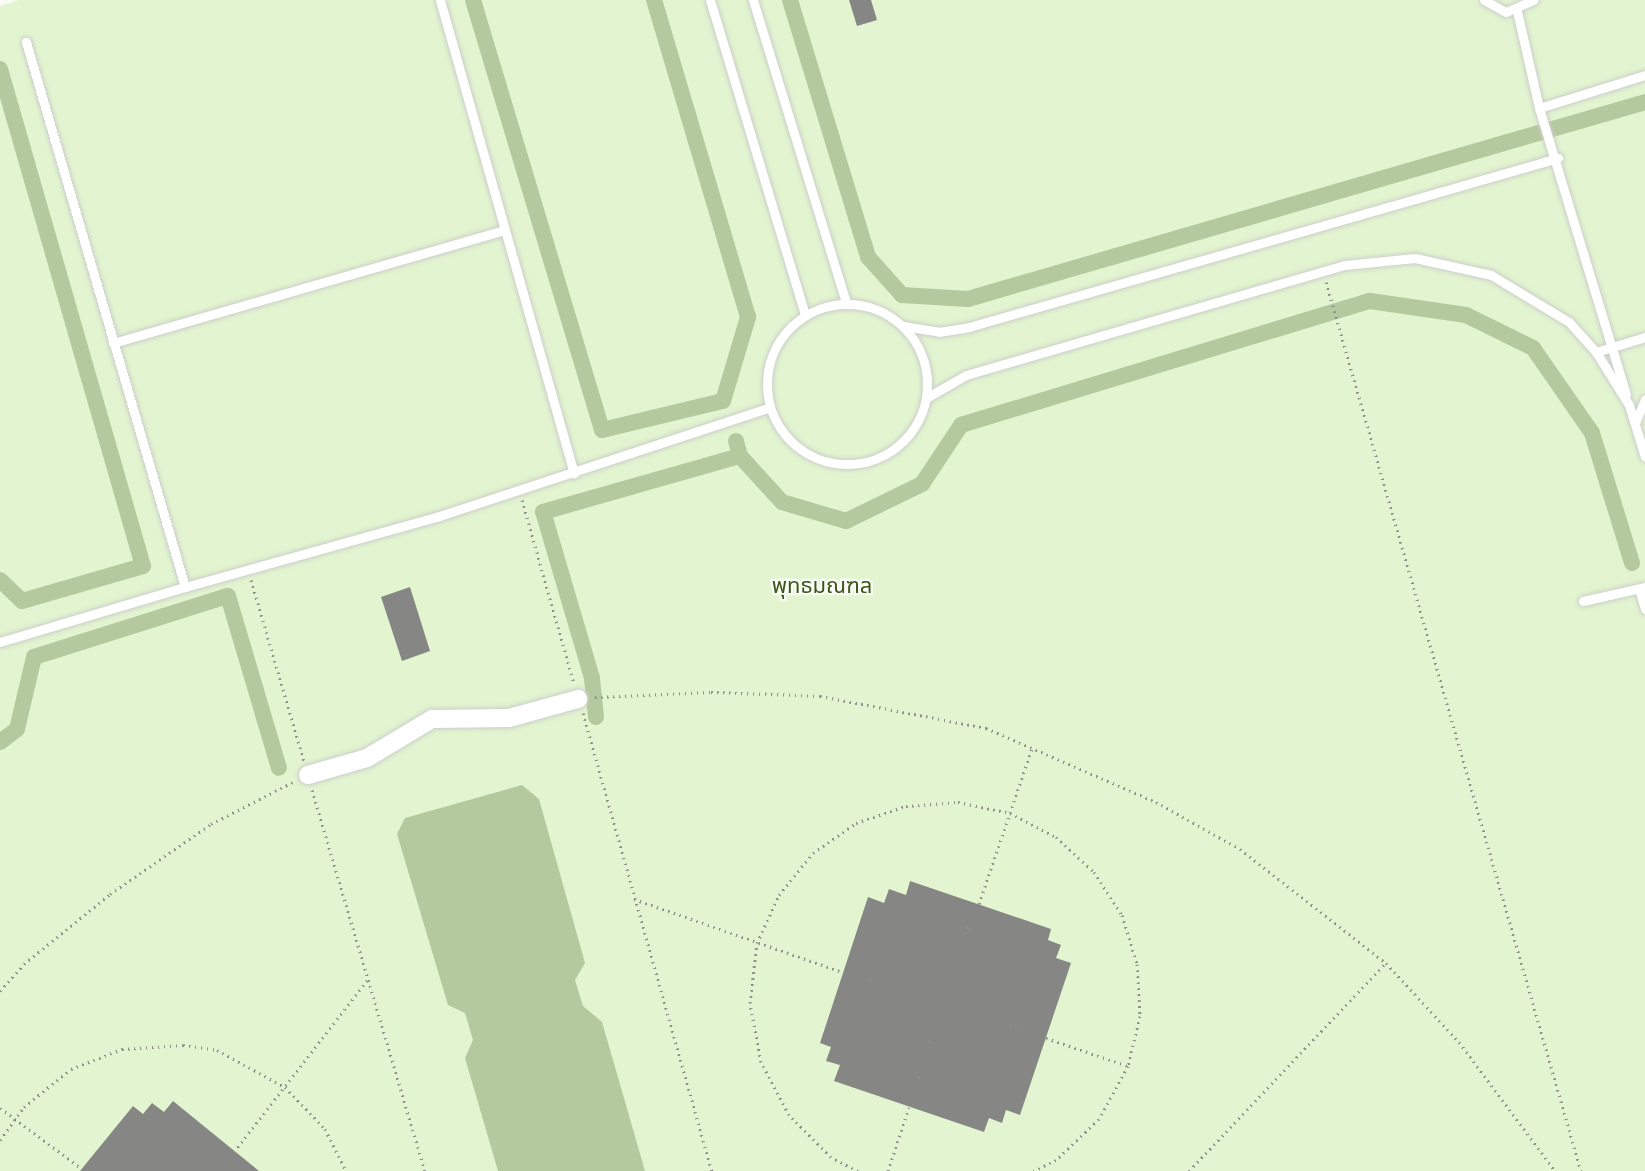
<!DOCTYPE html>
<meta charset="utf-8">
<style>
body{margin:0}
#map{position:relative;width:1645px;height:1171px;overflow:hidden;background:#fafcf7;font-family:"Titillium Web","Noto Sans Thai",sans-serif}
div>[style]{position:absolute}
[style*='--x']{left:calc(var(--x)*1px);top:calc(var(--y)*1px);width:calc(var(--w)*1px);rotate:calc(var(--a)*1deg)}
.green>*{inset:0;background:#e2f5d0}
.water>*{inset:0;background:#b4c99d}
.canal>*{height:16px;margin:-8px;padding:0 8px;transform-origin:8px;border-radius:8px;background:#b4c99d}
.building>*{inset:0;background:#868784}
.path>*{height:3px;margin-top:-1.5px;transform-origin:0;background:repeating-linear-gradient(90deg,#90918e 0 1.5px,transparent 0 6px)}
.roads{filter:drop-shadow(0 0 2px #ccceca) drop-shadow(0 0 2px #ccceca)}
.lane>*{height:9px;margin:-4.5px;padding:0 4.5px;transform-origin:4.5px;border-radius:4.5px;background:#fff}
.lane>.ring{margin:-4.5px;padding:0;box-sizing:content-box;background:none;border:9px solid #fff;border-radius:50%}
.street>*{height:18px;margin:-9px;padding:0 9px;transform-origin:9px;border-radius:9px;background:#fff}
span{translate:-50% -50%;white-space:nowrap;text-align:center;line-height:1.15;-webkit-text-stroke:4.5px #fafcf7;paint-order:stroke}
.park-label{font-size:22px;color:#3d5618}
</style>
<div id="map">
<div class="green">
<i style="clip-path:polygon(19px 0,1645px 0,1645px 1171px,0 1171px,0 6px)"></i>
</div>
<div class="water">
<i style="clip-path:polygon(522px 785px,539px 799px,585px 963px,575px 980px,583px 1006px,602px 1022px,645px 1171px,498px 1171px,465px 1058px,473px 1040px,465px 1013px,448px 1005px,397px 834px,405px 818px)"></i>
</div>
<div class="canal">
<i style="--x:473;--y:0;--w:449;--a:73.3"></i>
<i style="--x:602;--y:430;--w:124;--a:-13.5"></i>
<i style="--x:723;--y:401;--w:88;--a:-73.4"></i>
<i style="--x:748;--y:317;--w:331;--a:-106.5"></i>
<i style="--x:790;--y:0;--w:269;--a:73.1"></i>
<i style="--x:868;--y:257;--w:51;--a:48.2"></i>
<i style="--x:902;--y:295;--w:66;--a:3.5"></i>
<i style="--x:968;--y:299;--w:705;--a:-16.22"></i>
<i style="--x:0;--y:69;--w:517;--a:73.95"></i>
<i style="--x:143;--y:566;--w:126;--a:163.9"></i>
<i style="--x:22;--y:601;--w:30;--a:-136"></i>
<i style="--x:736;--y:441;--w:16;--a:75"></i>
<i style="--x:596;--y:717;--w:39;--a:-96"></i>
<i style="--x:592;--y:678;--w:173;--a:-106.4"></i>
<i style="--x:543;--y:512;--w:205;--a:-15.9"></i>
<i style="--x:740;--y:456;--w:62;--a:47.6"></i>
<i style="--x:782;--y:502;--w:67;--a:16.5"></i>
<i style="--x:846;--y:521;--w:85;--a:-26"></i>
<i style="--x:922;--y:484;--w:71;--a:-56.5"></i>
<i style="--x:961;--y:425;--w:427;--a:-16.9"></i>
<i style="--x:1370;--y:301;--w:97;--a:8.3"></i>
<i style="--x:1466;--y:315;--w:75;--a:26.2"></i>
<i style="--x:1533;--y:348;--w:103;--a:55.2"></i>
<i style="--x:1592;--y:433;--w:136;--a:72.9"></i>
<i style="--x:0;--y:742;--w:21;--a:-37"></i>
<i style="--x:17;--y:729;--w:74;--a:-76.7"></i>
<i style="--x:34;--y:657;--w:203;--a:-17.5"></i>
<i style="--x:228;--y:596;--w:179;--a:73.5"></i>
</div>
<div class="building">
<i style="clip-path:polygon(849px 0,871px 0,877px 20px,857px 26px)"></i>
<i style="clip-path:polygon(410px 587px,430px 651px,402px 661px,381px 597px)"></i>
<i style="clip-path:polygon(910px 881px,1051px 929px,1048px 940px,1061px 945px,1056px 958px,1071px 963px,1020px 1115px,1006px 1110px,1002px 1123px,989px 1118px,984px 1132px,834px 1081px,840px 1065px,826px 1061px,831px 1047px,820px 1043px,868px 897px,884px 903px,889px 889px,906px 895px)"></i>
<i style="clip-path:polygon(173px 1101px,259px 1171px,80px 1171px,133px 1106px,143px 1114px,152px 1103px,164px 1112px)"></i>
</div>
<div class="path">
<i style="--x:1326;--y:282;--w:925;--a:74"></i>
<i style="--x:522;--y:500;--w:191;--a:74.2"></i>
<i style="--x:251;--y:580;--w:189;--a:73.7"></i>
<i style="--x:595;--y:697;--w:116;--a:-2.5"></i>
<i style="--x:711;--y:692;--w:109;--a:2.1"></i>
<i style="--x:820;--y:696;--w:169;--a:10.9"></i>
<i style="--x:986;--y:728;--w:185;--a:23.5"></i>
<i style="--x:1156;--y:802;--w:96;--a:29.2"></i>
<i style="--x:1240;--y:849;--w:185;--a:38"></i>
<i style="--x:1386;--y:963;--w:108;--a:47.3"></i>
<i style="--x:1459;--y:1042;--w:161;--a:53.3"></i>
<i style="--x:583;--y:713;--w:476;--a:74.3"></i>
<i style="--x:312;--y:790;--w:397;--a:73.5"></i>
<i style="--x:634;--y:899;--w:221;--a:19.3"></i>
<i style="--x:979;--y:904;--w:165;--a:-71.2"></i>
<i style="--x:965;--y:934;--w:8;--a:-67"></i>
<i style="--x:869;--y:979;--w:6;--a:18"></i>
<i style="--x:0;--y:991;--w:36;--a:-48"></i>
<i style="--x:24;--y:964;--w:111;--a:-39.1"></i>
<i style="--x:110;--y:894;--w:123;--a:-34.7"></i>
<i style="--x:211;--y:824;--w:94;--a:-27.1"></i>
<i style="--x:1010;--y:1026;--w:9;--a:21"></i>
<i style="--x:1046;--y:1038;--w:87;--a:18.9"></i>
<i style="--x:930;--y:1042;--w:6;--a:-59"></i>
<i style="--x:918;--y:1078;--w:5;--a:-68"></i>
<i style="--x:0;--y:1108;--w:102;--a:36.6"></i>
<i style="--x:0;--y:1140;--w:41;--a:-54"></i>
<i style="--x:24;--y:1107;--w:60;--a:-39"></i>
<i style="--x:71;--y:1069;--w:55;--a:-21.4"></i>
<i style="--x:122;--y:1049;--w:61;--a:-3.8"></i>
<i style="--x:183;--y:1045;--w:34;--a:8"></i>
<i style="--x:217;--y:1050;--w:77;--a:28.6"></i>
<i style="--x:285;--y:1087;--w:58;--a:46.4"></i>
<i style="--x:325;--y:1129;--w:47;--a:63.4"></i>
<i style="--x:234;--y:1152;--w:219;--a:-52.2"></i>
<i style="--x:858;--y:1171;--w:30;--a:-153"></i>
<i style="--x:831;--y:1157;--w:59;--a:-135"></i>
<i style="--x:789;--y:1115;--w:60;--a:-117.8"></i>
<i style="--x:761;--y:1062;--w:60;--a:-100.6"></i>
<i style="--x:750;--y:1003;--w:60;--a:-83.3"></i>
<i style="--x:757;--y:943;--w:53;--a:-65.4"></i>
<i style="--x:779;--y:895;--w:54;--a:-51"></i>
<i style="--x:813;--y:853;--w:52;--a:-34.9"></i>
<i style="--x:856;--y:823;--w:53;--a:-18.8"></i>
<i style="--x:906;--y:806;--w:52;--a:-4.4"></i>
<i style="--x:958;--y:802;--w:53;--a:11.9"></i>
<i style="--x:1010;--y:813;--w:52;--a:27.6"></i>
<i style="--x:1056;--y:837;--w:52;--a:42.6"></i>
<i style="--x:1094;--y:872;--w:51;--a:56.9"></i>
<i style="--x:1122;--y:915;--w:51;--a:73"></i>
<i style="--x:1137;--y:964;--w:52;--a:86.7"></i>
<i style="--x:1140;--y:1016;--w:51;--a:103.5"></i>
<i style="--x:1128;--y:1066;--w:60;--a:118.7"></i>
<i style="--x:1099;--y:1119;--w:59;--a:136.4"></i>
<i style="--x:1056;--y:1160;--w:25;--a:154"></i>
<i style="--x:888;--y:1171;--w:67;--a:-71.8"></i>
<i style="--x:1189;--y:1171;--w:286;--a:-46.6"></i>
</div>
<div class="roads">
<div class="lane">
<i style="--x:440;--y:0;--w:492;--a:74.2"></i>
<i style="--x:710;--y:0;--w:329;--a:73.2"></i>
<i style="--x:753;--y:0;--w:317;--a:72.9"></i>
<i style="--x:1484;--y:0;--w:25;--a:29"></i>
<i style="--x:1506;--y:12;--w:30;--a:-24"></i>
<i style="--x:1517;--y:11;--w:99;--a:77.2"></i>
<i style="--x:1539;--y:108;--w:299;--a:73.1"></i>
<i style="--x:1539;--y:108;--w:111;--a:-17.3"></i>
<i class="ring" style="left:767px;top:304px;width:151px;height:151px"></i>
<i style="--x:903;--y:326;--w:36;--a:9"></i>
<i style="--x:939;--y:332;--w:30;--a:-9"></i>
<i style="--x:969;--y:327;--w:613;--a:-16.01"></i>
<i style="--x:113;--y:343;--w:407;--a:-16.1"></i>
<i style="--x:1596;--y:352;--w:51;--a:-17"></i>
<i style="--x:926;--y:398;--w:46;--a:-29.9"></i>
<i style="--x:966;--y:375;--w:395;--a:-16.2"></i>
<i style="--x:1345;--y:265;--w:70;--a:-5.7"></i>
<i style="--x:1415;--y:258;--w:78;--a:12.6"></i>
<i style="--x:1491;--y:275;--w:91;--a:31.1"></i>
<i style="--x:1569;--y:322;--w:40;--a:48"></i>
<i style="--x:1596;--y:352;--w:62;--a:58.1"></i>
<i style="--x:1629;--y:405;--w:54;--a:72.9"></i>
<i style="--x:1635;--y:423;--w:26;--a:-67"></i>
<i style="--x:185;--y:587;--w:264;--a:-15.6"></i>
<i style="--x:439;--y:516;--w:348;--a:-18.2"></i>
<i style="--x:1639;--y:589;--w:21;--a:73"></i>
<i style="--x:1583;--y:601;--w:64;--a:-12.7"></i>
<i style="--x:0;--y:642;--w:193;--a:-16.6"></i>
<i style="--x:185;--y:587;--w:568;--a:-106.26"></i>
</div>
<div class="street">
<i style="--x:308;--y:775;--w:61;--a:-16.1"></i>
<i style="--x:367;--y:758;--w:76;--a:-31"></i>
<i style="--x:432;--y:719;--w:77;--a:-0.7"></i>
<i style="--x:509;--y:718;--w:72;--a:-15.4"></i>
</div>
</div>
<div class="park-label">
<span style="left:822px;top:586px">พุทธมณฑล</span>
</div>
</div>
